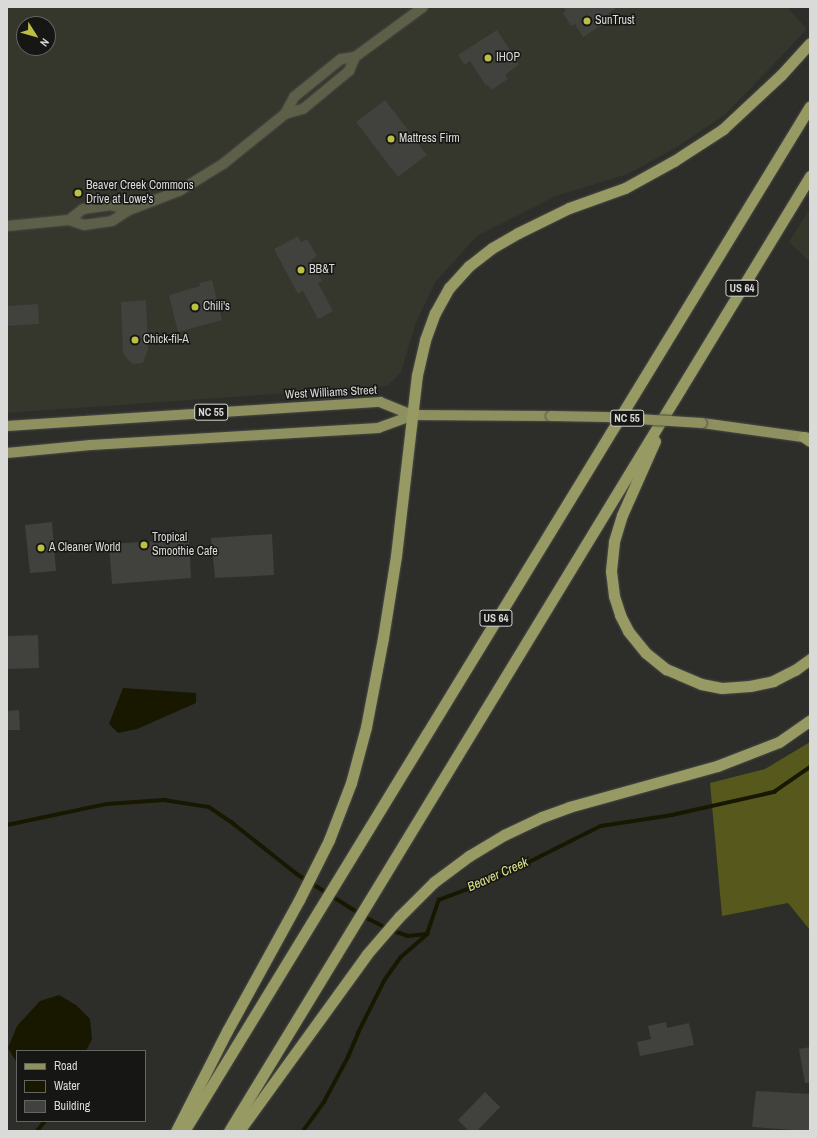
<!DOCTYPE html>
<style>
body{margin:0}
#map{position:relative;width:817px;height:1138px;overflow:hidden;background:#2d2e2a;font-family:"Archivo Narrow",sans-serif}
div>[style]{position:absolute}
[style*='--x']{left:calc(var(--x)*1px);top:calc(var(--y)*1px);width:calc(var(--w)*1px);rotate:calc(var(--a)*1deg)}
.built>*{inset:0;background:#35362c}
.forest>*{inset:0;background:#56581c}
.water>*{inset:0;background:#181800}
.stream>*{height:3.5px;margin:-1.75px;padding:0 1.75px;transform-origin:1.75px;border-radius:1.75px;background:#181800}
.building>*{inset:0;background:#41423e}
.roads{filter:drop-shadow(0 0 1px #494a46) drop-shadow(0 0 1px #494a46)}
.tertiary>*{height:10px;margin:-5px;padding:0 5px;transform-origin:5px;border-radius:5px;background:#5e5f48}
.primary>*{height:10px;margin:-5px;padding:0 5px;transform-origin:5px;border-radius:5px;background:#8e905f}
.trunk>*{height:11px;margin:-5.5px;padding:0 5.5px;transform-origin:5.5px;border-radius:5.5px;background:#989a63}
.bridges{filter:drop-shadow(0 0 1px #494a46) drop-shadow(0 0 1px #494a46)}
.primary-bridge>*{height:10px;margin:-5px;padding:0 5px;transform-origin:5px;border-radius:5px;background:#8e905f}
.dots>*{width:11px;height:11px;translate:-50% -50%;box-sizing:border-box;border:2px solid #161614;border-radius:50%}
span{translate:-50% -50%;white-space:nowrap;text-align:center;line-height:1.15;-webkit-text-stroke:3px #161614;paint-order:stroke}
.shield-label span{padding:1px 3px;background:#161614;border:1px solid;border-radius:3px;-webkit-text-stroke-width:0}
.shield-label{font-size:11px;color:#dadad8;font-weight:700}
.poi-label{font-size:12px;color:#dadad8}
.left{translate:0 -50%;text-align:left}
.street-label{font-size:12px;color:#dadad8}
.water-label{font-size:13px;color:#dde189;font-style:italic}
.frame{position:absolute;inset:0;border:8px solid #dadad8;pointer-events:none}
.legend{position:absolute;left:16px;top:1050px;width:130px;height:72px;box-sizing:border-box;background:#161614;border:1px solid #646462;margin:0;padding:5px 7px;list-style:none;font-size:12px;color:#dadad8}
.legend li{display:flex;align-items:center;gap:8px;height:20px}
.legend b{width:20px;border:1px solid #646462}
.north{position:absolute;left:16px;top:16px;width:40px;height:40px;box-sizing:border-box;background:#161614;border:1px solid #646462;border-radius:50%;rotate:127deg;font-size:11px;font-weight:700;line-height:16px;text-align:center;color:#dadad8}
.north::after{content:'';display:block;margin:auto;width:14px;height:18px;background:#bdbf43;clip-path:polygon(50% 0,100% 100%,50% 72%,0 100%)}
</style>
<div id="map">
<div class="built">
<i style="clip-path:polygon(evenodd,7px 7px,787px 7px,807px 29px,725px 115px,677px 147px,628px 174px,556px 196px,477px 236px,436px 281px,416px 322px,401px 372px,387px 386px,7px 413px,7px 7px,24px 24px,48px 24px,48px 48px,24px 48px,24px 24px)"></i>
<i style="clip-path:polygon(810px 208px,810px 262px,789px 242px)"></i>
</div>
<div class="forest">
<i style="clip-path:polygon(810px 742px,810px 930px,788px 903px,722px 916px,710px 783px,765px 769px)"></i>
</div>
<div class="water">
<i style="clip-path:polygon(123px 688px,196px 693px,196px 703px,137px 729px,118px 733px,109px 724px)"></i>
<i style="clip-path:polygon(59px 995px,76px 1005px,90px 1019px,92px 1039px,86px 1051px,17px 1051px,17px 1063px,8px 1048px,17px 1026px,40px 1001px)"></i>
</div>
<div class="stream">
<i style="--x:7;--y:825;--w:102;--a:-11.9"></i>
<i style="--x:107;--y:804;--w:57;--a:-4"></i>
<i style="--x:164;--y:800;--w:46;--a:8.8"></i>
<i style="--x:209;--y:807;--w:30;--a:34"></i>
<i style="--x:234;--y:824;--w:80;--a:38.4"></i>
<i style="--x:297;--y:874;--w:83;--a:32.2"></i>
<i style="--x:367;--y:918;--w:27;--a:27"></i>
<i style="--x:391;--y:930;--w:18;--a:19"></i>
<i style="--x:408;--y:936;--w:18;--a:-6"></i>
<i style="--x:37;--y:1131;--w:13;--a:-51"></i>
<i style="--x:303;--y:1131;--w:36;--a:-54"></i>
<i style="--x:324;--y:1102;--w:51;--a:-61.9"></i>
<i style="--x:348;--y:1057;--w:26;--a:-67"></i>
<i style="--x:358;--y:1033;--w:58;--a:-63.4"></i>
<i style="--x:384;--y:981;--w:29;--a:-55"></i>
<i style="--x:401;--y:957;--w:35;--a:-41"></i>
<i style="--x:427;--y:934;--w:36;--a:-71"></i>
<i style="--x:439;--y:900;--w:62;--a:-20.8"></i>
<i style="--x:497;--y:878;--w:116;--a:-26.6"></i>
<i style="--x:601;--y:826;--w:72;--a:-8.8"></i>
<i style="--x:672;--y:815;--w:105;--a:-12.7"></i>
<i style="--x:774;--y:792;--w:44;--a:-34.8"></i>
</div>
<div class="building">
<i style="clip-path:polygon(563px 7px,618px 7px,608px 14px,611px 19px,583px 37px,575px 24px,571px 26px,563px 13px,566px 11px)"></i>
<i style="clip-path:polygon(497px 30px,519px 64px,505px 75px,508px 79px,491px 90px,488px 85px,486px 86px,470px 61px,465px 65px,458px 55px)"></i>
<i style="clip-path:polygon(385px 100px,427px 155px,398px 177px,356px 122px)"></i>
<i style="clip-path:polygon(298px 236px,301px 242px,307px 239px,317px 256px,311px 260px,322px 281px,318px 283px,333px 311px,318px 319px,303px 291px,298px 294px,274px 249px)"></i>
<i style="clip-path:polygon(212px 280px,222px 320px,178px 332px,169px 295px,200px 286px,199px 283px)"></i>
<i style="clip-path:polygon(146px 300px,148px 350px,143px 363px,133px 364px,128px 360px,123px 353px,121px 302px)"></i>
<i style="clip-path:polygon(38px 304px,39px 324px,7px 326px,7px 306px)"></i>
<i style="clip-path:polygon(52px 522px,56px 571px,30px 573px,25px 525px)"></i>
<i style="clip-path:polygon(272px 534px,274px 575px,215px 578px,211px 538px)"></i>
<i style="clip-path:polygon(189px 539px,191px 578px,112px 584px,109px 544px)"></i>
<i style="clip-path:polygon(38px 635px,39px 668px,7px 669px,7px 636px)"></i>
<i style="clip-path:polygon(19px 710px,20px 730px,7px 730px,7px 711px)"></i>
<i style="clip-path:polygon(666px 1022px,667px 1028px,689px 1023px,694px 1045px,640px 1056px,637px 1042px,651px 1039px,648px 1026px)"></i>
<i style="clip-path:polygon(810px 1047px,810px 1083px,805px 1083px,799px 1049px)"></i>
<i style="clip-path:polygon(756px 1091px,810px 1094px,810px 1131px,752px 1127px)"></i>
<i style="clip-path:polygon(485px 1092px,500px 1107px,477px 1131px,469px 1131px,458px 1120px)"></i>
</div>
<div class="roads">
<div class="tertiary">
<i style="--x:285;--y:114;--w:19;--a:-62"></i>
<i style="--x:294;--y:97;--w:60;--a:-39"></i>
<i style="--x:341;--y:59;--w:14;--a:-8"></i>
<i style="--x:355;--y:57;--w:84;--a:-36.3"></i>
<i style="--x:69;--y:220;--w:18;--a:-38"></i>
<i style="--x:83;--y:209;--w:28;--a:-8"></i>
<i style="--x:111;--y:205;--w:19;--a:16"></i>
<i style="--x:7;--y:226;--w:62;--a:-5.5"></i>
<i style="--x:69;--y:220;--w:16;--a:18"></i>
<i style="--x:84;--y:225;--w:28;--a:-8"></i>
<i style="--x:112;--y:221;--w:20;--a:-33"></i>
<i style="--x:129;--y:210;--w:53;--a:-20.8"></i>
<i style="--x:179;--y:191;--w:52;--a:-31.5"></i>
<i style="--x:223;--y:164;--w:80;--a:-38.9"></i>
<i style="--x:285;--y:114;--w:19;--a:-16"></i>
<i style="--x:303;--y:109;--w:60;--a:-39.6"></i>
<i style="--x:349;--y:71;--w:15;--a:-67"></i>
</div>
<div class="primary">
<i style="--x:702;--y:423;--w:109;--a:7.9"></i>
<i style="--x:7;--y:426;--w:374;--a:-3.7"></i>
<i style="--x:380;--y:402;--w:35;--a:22"></i>
<i style="--x:7;--y:453;--w:84;--a:-5.4"></i>
<i style="--x:91;--y:445;--w:288;--a:-3.4"></i>
<i style="--x:378;--y:428;--w:37;--a:-20"></i>
<i style="--x:413;--y:415;--w:138;--a:0.4"></i>
</div>
<div class="trunk">
<i style="--x:804;--y:437;--w:7;--a:34"></i>
<i style="--x:655;--y:441;--w:81;--a:114"></i>
<i style="--x:622;--y:515;--w:28;--a:107"></i>
<i style="--x:614;--y:542;--w:29;--a:96"></i>
<i style="--x:611;--y:571;--w:25;--a:83"></i>
<i style="--x:614;--y:596;--w:20;--a:72"></i>
<i style="--x:620;--y:615;--w:18;--a:63"></i>
<i style="--x:628;--y:631;--w:28;--a:51"></i>
<i style="--x:646;--y:653;--w:26;--a:39"></i>
<i style="--x:666;--y:669;--w:38;--a:23"></i>
<i style="--x:701;--y:684;--w:21;--a:11"></i>
<i style="--x:722;--y:688;--w:28;--a:-4"></i>
<i style="--x:750;--y:686;--w:24;--a:-12"></i>
<i style="--x:773;--y:681;--w:25;--a:-27"></i>
<i style="--x:795;--y:670;--w:19;--a:-36"></i>
<i style="--x:186;--y:1128;--w:1197;--a:-58.59"></i>
<i style="--x:176;--y:1131;--w:112;--a:-63"></i>
<i style="--x:227;--y:1031;--w:149;--a:-61.2"></i>
<i style="--x:299;--y:900;--w:67;--a:-63.4"></i>
<i style="--x:329;--y:840;--w:61;--a:-68.9"></i>
<i style="--x:351;--y:783;--w:58;--a:-75"></i>
<i style="--x:366;--y:727;--w:91;--a:-79.2"></i>
<i style="--x:383;--y:638;--w:83;--a:-81"></i>
<i style="--x:396;--y:556;--w:182;--a:-83.4"></i>
<i style="--x:417;--y:375;--w:36;--a:-77"></i>
<i style="--x:425;--y:340;--w:29;--a:-70"></i>
<i style="--x:435;--y:313;--w:29;--a:-61"></i>
<i style="--x:449;--y:288;--w:30;--a:-48"></i>
<i style="--x:469;--y:266;--w:29;--a:-38"></i>
<i style="--x:492;--y:248;--w:30;--a:-30"></i>
<i style="--x:518;--y:233;--w:57;--a:-26.1"></i>
<i style="--x:569;--y:208;--w:59;--a:-19.7"></i>
<i style="--x:625;--y:188;--w:56;--a:-28.9"></i>
<i style="--x:674;--y:161;--w:59;--a:-33.1"></i>
<i style="--x:723;--y:129;--w:79;--a:-43"></i>
<i style="--x:781;--y:75;--w:43;--a:-47.8"></i>
<i style="--x:229;--y:1131;--w:1118;--a:-58.68"></i>
<i style="--x:239;--y:1131;--w:218;--a:-54.1"></i>
<i style="--x:367;--y:954;--w:49;--a:-49.1"></i>
<i style="--x:399;--y:917;--w:49;--a:-45"></i>
<i style="--x:434;--y:882;--w:44;--a:-36.6"></i>
<i style="--x:469;--y:856;--w:41;--a:-31"></i>
<i style="--x:504;--y:835;--w:42;--a:-25.3"></i>
<i style="--x:542;--y:817;--w:29;--a:-20"></i>
<i style="--x:569;--y:807;--w:154;--a:-15.5"></i>
<i style="--x:717;--y:766;--w:66;--a:-21.2"></i>
<i style="--x:779;--y:742;--w:38;--a:-35"></i>
</div>
</div>
<div class="bridges">
<div class="primary-bridge">
<i style="--x:551;--y:416;--w:55;--a:1"></i>
<i style="--x:606;--y:417;--w:96;--a:3.6"></i>
</div>
</div>
<div class="dots">
<i style="left:587px;top:21px;background:#bdbf43"></i>
<i style="left:488px;top:58px;background:#bdbf43"></i>
<i style="left:391px;top:139px;background:#bdbf43"></i>
<i style="left:78px;top:193px;background:#bdbf43"></i>
<i style="left:301px;top:270px;background:#bdbf43"></i>
<i style="left:195px;top:307px;background:#bdbf43"></i>
<i style="left:135px;top:340px;background:#bdbf43"></i>
<i style="left:144px;top:545px;background:#bdbf43"></i>
<i style="left:41px;top:548px;background:#bdbf43"></i>
</div>
<div class="shield-label">
<span style="left:742px;top:288px">US 64</span>
<span style="left:211px;top:412px">NC 55</span>
<span style="left:627px;top:418px">NC 55</span>
<span style="left:496px;top:618px">US 64</span>
</div>
<div class="poi-label">
<span class="left" style="left:595px;top:21px">SunTrust</span>
<span class="left" style="left:496px;top:58px">IHOP</span>
<span class="left" style="left:399px;top:139px">Mattress Firm</span>
<span class="left" style="left:86px;top:193px">Beaver Creek Commons<br>Drive at Lowe's</span>
<span class="left" style="left:309px;top:270px">BB&amp;T</span>
<span class="left" style="left:203px;top:307px">Chili's</span>
<span class="left" style="left:143px;top:340px">Chick-fil-A</span>
<span class="left" style="left:152px;top:545px">Tropical<br>Smoothie Cafe</span>
<span class="left" style="left:49px;top:548px">A Cleaner World</span>
</div>
<div class="street-label">
<span style="left:331px;top:393px;rotate:-3deg">West Williams Street</span>
</div>
<div class="water-label">
<span style="left:498px;top:875px;rotate:-24deg">Beaver Creek</span>
</div>
<div class="frame"></div>
<ul class="legend">
<li><b style="height:5px;background:#8e905f"></b>Road</li>
<li><b style="height:11px;background:#181800"></b>Water</li>
<li><b style="height:11px;background:#41423e"></b>Building</li>
</ul>
<div class="north">N</div>
</div>
